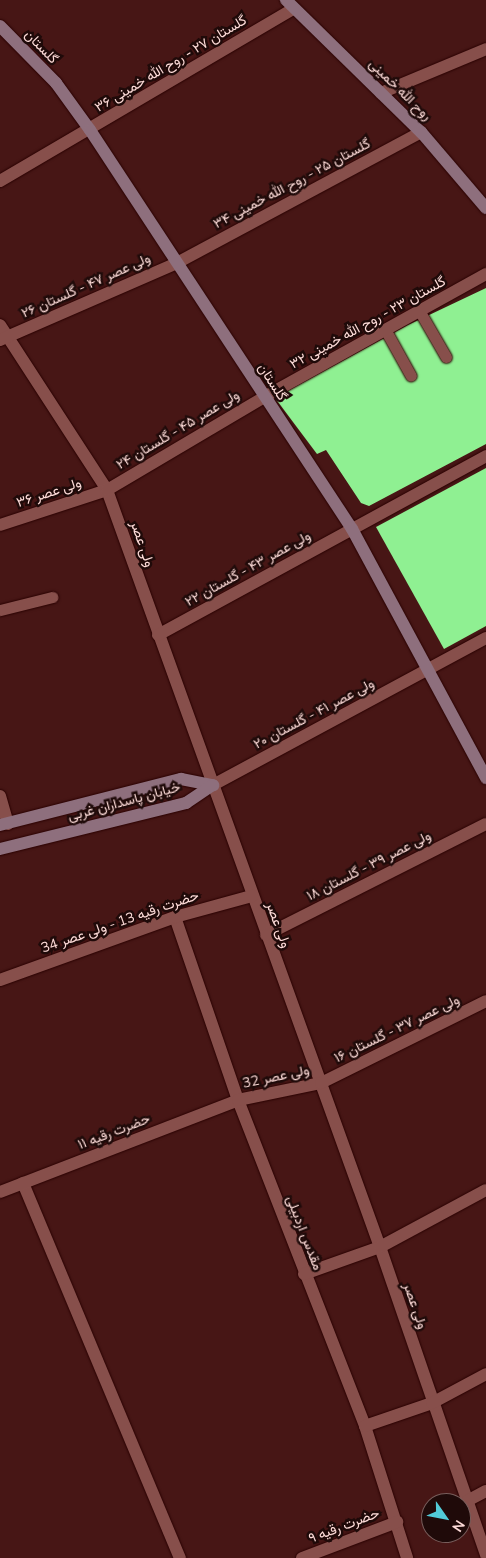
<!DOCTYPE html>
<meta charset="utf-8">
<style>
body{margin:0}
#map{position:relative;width:486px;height:1558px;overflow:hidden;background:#471615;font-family:"Nunito Sans",Vazirmatn,sans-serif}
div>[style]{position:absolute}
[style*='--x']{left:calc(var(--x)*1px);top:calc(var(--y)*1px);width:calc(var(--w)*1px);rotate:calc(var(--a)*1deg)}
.building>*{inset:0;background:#8ff092}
.roads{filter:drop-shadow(0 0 1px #2a0001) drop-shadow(0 0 1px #2a0001)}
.lane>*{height:11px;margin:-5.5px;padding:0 5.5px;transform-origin:5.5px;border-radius:5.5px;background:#874f4b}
.street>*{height:12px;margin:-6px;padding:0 6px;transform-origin:6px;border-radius:6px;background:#874f4b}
.secondary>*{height:12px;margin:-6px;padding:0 6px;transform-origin:6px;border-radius:6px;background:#8e6f7d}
span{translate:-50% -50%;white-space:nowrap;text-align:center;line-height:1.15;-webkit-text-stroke:5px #1f0a09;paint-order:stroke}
.street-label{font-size:14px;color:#fedcd9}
.north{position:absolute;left:421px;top:1493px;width:50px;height:50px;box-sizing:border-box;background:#1f0a09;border:1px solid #785e5c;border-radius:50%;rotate:123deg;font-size:14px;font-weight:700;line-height:20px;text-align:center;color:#fedcd9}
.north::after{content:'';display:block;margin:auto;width:18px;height:22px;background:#52cbd8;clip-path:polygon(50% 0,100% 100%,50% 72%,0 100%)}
</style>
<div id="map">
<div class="building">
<i style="clip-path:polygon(486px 288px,486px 444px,369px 506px,361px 503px,326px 450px,317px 454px,275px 398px,408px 325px)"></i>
<i style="clip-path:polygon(486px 468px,486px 626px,444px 649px,376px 527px)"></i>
</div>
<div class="roads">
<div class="lane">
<i style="--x:420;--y:312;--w:52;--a:60"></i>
<i style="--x:386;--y:331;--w:51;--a:60.9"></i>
<i style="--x:0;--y:610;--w:54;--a:-14"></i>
</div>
<div class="street">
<i style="--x:381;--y:93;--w:114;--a:-22.7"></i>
<i style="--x:0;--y:181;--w:340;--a:-30.4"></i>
<i style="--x:0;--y:325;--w:197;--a:57"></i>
<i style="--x:107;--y:490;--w:805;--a:70.17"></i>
<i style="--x:380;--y:1247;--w:326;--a:71"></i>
<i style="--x:0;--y:340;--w:193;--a:-23.5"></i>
<i style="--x:177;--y:263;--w:277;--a:-28.2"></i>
<i style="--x:0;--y:525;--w:113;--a:-18.1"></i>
<i style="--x:107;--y:490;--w:182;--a:-30.6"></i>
<i style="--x:264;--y:397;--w:254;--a:-29"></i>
<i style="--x:158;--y:635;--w:374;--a:-28.6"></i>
<i style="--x:213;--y:785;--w:310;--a:-28.3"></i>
<i style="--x:0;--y:796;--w:29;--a:74"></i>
<i style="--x:175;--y:917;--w:194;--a:71"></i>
<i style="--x:238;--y:1100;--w:350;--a:68.7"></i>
<i style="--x:365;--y:1426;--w:139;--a:72.3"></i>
<i style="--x:266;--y:935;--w:246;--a:-26.8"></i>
<i style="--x:0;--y:980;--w:186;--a:-19.8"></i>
<i style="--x:175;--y:917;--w:80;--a:-15.3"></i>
<i style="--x:23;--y:1183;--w:407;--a:67.3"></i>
<i style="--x:0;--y:1192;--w:255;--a:-21.1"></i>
<i style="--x:238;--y:1100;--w:85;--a:-11.6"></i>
<i style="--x:321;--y:1083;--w:184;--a:-26.4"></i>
<i style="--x:304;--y:1274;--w:81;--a:-19.6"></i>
<i style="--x:380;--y:1247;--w:120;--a:-28.3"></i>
<i style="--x:365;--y:1426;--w:71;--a:-18.9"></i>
<i style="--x:432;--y:1403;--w:61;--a:-28.2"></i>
<i style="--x:467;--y:1501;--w:21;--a:-28"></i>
<i style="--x:302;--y:1558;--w:102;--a:-20.8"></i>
</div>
<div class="secondary">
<i style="--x:286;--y:0;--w:189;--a:44.4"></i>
<i style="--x:421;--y:132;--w:100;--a:49.5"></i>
<i style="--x:0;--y:26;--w:80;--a:45.5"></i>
<i style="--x:56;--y:83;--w:58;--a:54.1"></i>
<i style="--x:90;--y:130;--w:477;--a:56.7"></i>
<i style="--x:352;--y:529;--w:283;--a:61.7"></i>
<i style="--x:0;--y:825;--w:187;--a:-14.3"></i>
<i style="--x:181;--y:779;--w:33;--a:11"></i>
<i style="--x:0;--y:849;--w:192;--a:-13.9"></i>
<i style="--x:186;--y:803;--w:32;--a:-34"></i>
</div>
</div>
<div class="street-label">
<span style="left:41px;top:47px;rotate:46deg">گلستان</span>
<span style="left:171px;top:64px;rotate:-31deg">گلستان ۲۷ - روح الله خمینی ۳۶</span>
<span style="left:400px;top:90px;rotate:44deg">روح الله خمینی</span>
<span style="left:292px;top:184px;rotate:-28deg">گلستان ۲۵ - روح الله خمینی ۳۴</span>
<span style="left:86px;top:286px;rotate:-24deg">ولی عصر ۴۷ - گلستان ۲۶</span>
<span style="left:368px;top:323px;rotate:-29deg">گلستان ۲۳ - روح الله خمینی ۳۲</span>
<span style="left:272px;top:382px;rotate:57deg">گلستان</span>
<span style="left:178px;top:430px;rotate:-31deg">ولی عصر ۴۵ - گلستان ۲۴</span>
<span style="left:49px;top:493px;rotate:-18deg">ولی عصر ۳۶</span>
<span style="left:142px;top:544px;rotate:71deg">ولی عصر</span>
<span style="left:248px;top:569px;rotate:-29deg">ولی عصر ۴۳ - گلستان ۲۲</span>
<span style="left:314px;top:714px;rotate:-28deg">ولی عصر ۴۱ - گلستان ۲۰</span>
<span style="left:124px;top:802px;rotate:-15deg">خیابان پاسداران غربی</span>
<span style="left:369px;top:866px;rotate:-27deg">ولی عصر ۳۹ - گلستان ۱۸</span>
<span style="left:120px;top:922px;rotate:-19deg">حضرت رقیه 13 - ولی عصر 34</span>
<span style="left:278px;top:925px;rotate:70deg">ولی عصر</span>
<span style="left:397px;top:1029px;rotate:-26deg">ولی عصر ۳۷ - گلستان ۱۶</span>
<span style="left:276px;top:1077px;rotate:-12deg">ولی عصر 32</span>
<span style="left:114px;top:1132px;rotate:-21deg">حضرت رقیه ۱۱</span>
<span style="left:304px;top:1233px;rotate:69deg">مقدس اردبیلی</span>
<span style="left:415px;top:1306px;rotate:71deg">ولی عصر</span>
<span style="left:344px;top:1526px;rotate:-21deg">حضرت رقیه ۹</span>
</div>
<div class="north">N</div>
</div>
